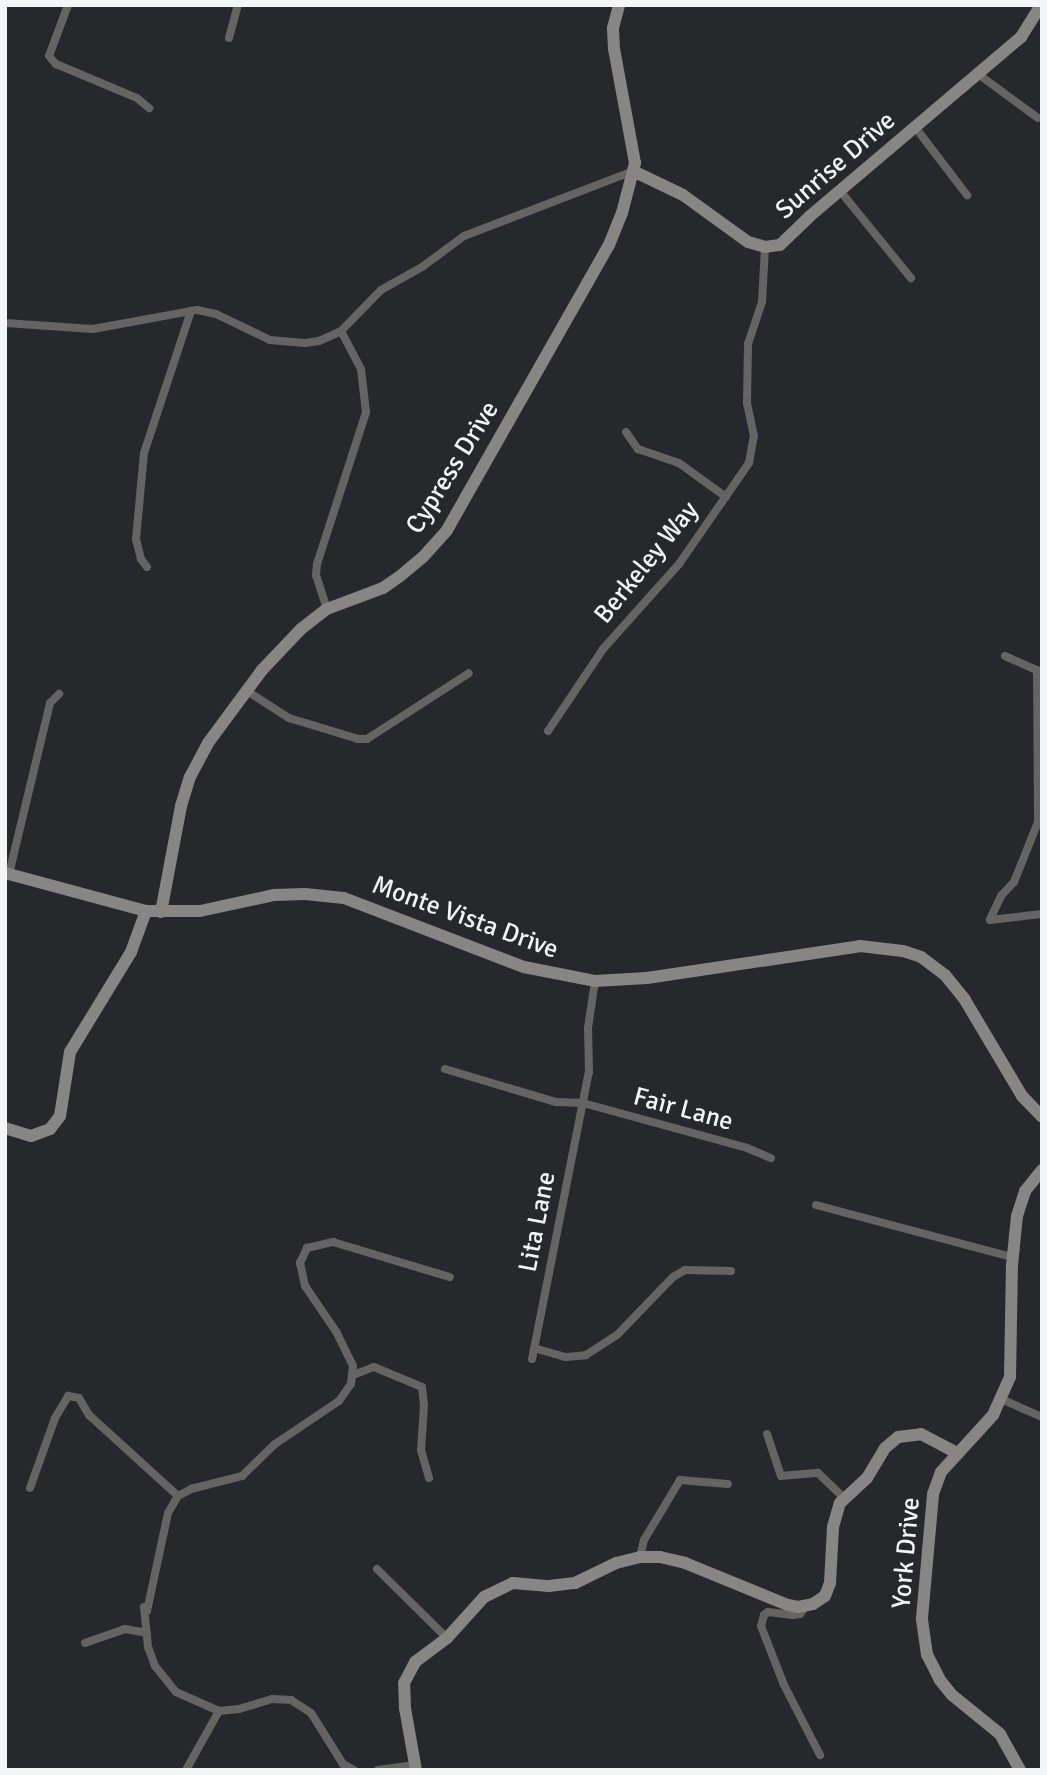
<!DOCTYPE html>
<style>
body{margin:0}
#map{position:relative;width:1047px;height:1775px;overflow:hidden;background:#27282b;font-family:Signika,sans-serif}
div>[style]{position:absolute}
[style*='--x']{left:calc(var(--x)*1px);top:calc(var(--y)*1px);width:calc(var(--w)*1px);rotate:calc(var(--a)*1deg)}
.street>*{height:8px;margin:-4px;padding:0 4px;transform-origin:4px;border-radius:4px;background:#656463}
.secondary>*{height:12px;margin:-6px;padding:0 6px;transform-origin:6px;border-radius:6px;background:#878684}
span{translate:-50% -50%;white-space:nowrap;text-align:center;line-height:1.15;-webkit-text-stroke:7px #27282b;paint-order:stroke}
.street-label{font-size:26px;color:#f4f5f7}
.frame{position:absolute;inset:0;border:7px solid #f4f5f7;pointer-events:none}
</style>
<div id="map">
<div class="street">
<i style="--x:68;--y:5;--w:54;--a:110.4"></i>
<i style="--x:49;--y:56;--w:11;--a:49"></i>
<i style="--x:56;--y:64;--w:88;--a:22.8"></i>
<i style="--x:137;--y:98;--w:16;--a:40"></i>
<i style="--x:229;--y:38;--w:34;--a:-75"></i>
<i style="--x:978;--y:74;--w:74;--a:36.3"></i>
<i style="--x:915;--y:127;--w:86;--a:52.6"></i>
<i style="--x:841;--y:192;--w:111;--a:50.9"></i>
<i style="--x:5;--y:323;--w:88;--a:3.9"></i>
<i style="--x:93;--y:329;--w:106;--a:-10.4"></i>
<i style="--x:197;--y:310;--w:19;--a:12"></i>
<i style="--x:216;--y:314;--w:60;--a:25.7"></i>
<i style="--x:270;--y:340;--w:35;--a:5"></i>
<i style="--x:305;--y:343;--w:14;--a:-8"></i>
<i style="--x:319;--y:341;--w:24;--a:-24"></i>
<i style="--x:341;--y:331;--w:57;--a:-45.7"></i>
<i style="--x:381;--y:290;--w:47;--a:-29.3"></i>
<i style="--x:422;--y:267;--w:52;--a:-36.4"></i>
<i style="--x:464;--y:236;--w:181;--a:-21"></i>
<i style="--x:626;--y:432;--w:21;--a:55"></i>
<i style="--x:638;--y:449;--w:43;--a:18.9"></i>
<i style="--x:679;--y:463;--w:58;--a:35.9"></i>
<i style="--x:147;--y:567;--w:10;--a:-127"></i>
<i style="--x:141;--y:559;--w:21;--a:-104"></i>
<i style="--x:136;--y:539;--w:86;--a:-84.7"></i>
<i style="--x:144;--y:453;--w:150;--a:-71.7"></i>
<i style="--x:327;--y:609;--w:36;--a:-108"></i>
<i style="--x:316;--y:575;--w:11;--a:-85"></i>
<i style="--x:317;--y:564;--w:160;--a:-72.1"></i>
<i style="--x:366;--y:412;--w:43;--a:-96.6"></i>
<i style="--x:361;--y:369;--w:43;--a:-117.8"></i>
<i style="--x:1005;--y:656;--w:35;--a:24"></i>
<i style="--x:1037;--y:670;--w:152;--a:89.6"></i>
<i style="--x:1038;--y:822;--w:65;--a:111.8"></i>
<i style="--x:1014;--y:882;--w:19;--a:133"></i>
<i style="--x:1001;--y:896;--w:26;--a:115"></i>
<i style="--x:990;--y:920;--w:52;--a:-6.6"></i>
<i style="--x:247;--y:691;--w:50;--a:32.7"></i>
<i style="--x:289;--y:718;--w:72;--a:16.9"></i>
<i style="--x:358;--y:739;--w:9;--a:0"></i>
<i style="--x:367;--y:739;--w:121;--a:-32.9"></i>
<i style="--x:548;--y:731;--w:99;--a:-56.1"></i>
<i style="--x:603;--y:649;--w:114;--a:-48.2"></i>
<i style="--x:679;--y:564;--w:123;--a:-55.3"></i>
<i style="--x:749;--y:463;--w:27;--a:-80"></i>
<i style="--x:754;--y:436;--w:34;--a:-102"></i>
<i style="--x:747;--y:403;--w:59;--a:-89"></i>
<i style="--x:748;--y:344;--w:44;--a:-71.6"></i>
<i style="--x:762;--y:302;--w:55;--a:-86.9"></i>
<i style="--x:9;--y:874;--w:176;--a:-76.5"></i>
<i style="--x:50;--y:703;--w:13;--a:-45"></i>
<i style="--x:445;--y:1069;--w:116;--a:16.6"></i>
<i style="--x:556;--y:1102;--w:27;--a:2"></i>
<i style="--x:583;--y:1103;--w:170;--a:15.3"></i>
<i style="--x:747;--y:1148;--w:26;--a:23"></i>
<i style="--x:816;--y:1205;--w:203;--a:14.9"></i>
<i style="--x:534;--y:1348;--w:32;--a:16"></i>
<i style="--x:565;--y:1357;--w:21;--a:-5"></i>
<i style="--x:586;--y:1355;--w:37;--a:-33"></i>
<i style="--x:617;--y:1335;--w:81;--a:-46"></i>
<i style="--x:673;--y:1277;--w:14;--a:-30"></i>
<i style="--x:685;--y:1270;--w:46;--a:1.2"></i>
<i style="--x:532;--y:1359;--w:293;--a:-78.8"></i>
<i style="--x:589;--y:1072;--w:44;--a:-91.3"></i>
<i style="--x:588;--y:1028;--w:48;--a:-81.5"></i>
<i style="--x:353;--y:1375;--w:22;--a:-21"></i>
<i style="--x:374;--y:1367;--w:52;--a:22.6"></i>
<i style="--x:422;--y:1387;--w:18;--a:84"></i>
<i style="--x:424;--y:1405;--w:45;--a:93.8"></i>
<i style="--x:421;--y:1450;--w:29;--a:74"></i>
<i style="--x:1001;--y:1399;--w:45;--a:23.7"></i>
<i style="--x:767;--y:1434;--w:44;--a:71.6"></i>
<i style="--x:781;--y:1476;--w:37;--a:-5"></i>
<i style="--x:818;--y:1473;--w:37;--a:44"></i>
<i style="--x:30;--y:1488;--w:74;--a:-70.3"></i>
<i style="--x:55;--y:1418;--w:26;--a:-59"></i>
<i style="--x:68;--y:1396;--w:11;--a:10"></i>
<i style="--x:79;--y:1398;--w:20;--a:60"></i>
<i style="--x:89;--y:1415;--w:120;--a:42.3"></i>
<i style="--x:640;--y:1557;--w:17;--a:-77"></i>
<i style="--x:644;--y:1540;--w:70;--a:-59"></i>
<i style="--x:680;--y:1480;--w:48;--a:4.8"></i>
<i style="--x:377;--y:1569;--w:98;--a:44.6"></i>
<i style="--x:806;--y:1606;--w:10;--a:127"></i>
<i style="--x:800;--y:1614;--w:7;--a:172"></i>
<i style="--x:793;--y:1615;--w:25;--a:-173"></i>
<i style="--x:768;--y:1612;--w:5;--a:143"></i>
<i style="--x:764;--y:1615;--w:11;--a:105"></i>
<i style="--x:761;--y:1626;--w:63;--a:68.7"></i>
<i style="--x:784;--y:1685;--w:79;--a:62.8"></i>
<i style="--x:85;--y:1643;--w:42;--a:-19.3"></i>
<i style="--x:125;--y:1629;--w:22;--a:10"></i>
<i style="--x:186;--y:1770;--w:68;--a:-60.8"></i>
<i style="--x:354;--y:1770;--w:13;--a:-151"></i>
<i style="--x:343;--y:1764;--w:60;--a:-122.1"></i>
<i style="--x:311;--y:1713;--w:24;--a:-147"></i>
<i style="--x:291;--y:1700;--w:19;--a:-177"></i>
<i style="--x:272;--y:1699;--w:34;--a:163"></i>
<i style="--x:239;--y:1709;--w:20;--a:174"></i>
<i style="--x:219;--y:1711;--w:47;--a:-156.2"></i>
<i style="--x:176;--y:1692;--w:33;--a:-129"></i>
<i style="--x:155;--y:1666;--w:20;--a:-110"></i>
<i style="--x:148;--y:1647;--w:40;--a:-95.7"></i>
<i style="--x:144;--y:1607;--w:5;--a:53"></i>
<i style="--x:147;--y:1611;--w:100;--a:-77.9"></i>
<i style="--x:168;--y:1513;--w:20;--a:-60"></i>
<i style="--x:178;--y:1496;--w:15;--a:-28"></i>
<i style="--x:191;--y:1489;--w:53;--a:-14.3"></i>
<i style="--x:242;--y:1476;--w:46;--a:-44.1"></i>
<i style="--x:275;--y:1444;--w:77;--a:-33.9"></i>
<i style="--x:339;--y:1401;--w:21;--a:-55"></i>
<i style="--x:351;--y:1384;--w:18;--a:-84"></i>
<i style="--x:353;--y:1366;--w:37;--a:-116"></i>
<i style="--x:337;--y:1333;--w:57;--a:-124.2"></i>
<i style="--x:305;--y:1286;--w:24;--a:-102"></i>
<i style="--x:300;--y:1263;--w:17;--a:-65"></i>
<i style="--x:307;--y:1248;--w:27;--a:-13"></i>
<i style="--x:333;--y:1242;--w:122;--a:16.7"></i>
<i style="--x:378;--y:1770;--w:37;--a:-8"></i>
</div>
<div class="secondary">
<i style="--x:633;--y:171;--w:55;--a:25.6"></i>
<i style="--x:683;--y:195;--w:80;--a:35.9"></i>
<i style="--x:748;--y:242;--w:18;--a:16"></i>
<i style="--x:765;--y:247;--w:15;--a:-8"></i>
<i style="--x:780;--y:245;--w:42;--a:-44"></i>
<i style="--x:810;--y:216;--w:277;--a:-40.3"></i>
<i style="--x:1021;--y:37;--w:38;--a:-58"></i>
<i style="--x:5;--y:873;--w:146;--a:15.1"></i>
<i style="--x:146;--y:911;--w:54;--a:0"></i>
<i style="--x:200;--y:911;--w:76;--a:-12.2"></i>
<i style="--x:274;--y:895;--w:31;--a:-2"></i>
<i style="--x:305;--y:894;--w:39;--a:6"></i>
<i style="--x:344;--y:898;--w:193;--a:21"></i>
<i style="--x:524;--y:967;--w:72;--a:11.2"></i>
<i style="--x:595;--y:981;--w:52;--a:-3.3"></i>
<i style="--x:647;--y:978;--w:215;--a:-8.5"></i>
<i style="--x:860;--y:946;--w:43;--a:6.6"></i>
<i style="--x:903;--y:951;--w:19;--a:18"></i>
<i style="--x:921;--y:957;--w:30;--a:37"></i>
<i style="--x:945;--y:975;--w:32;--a:51"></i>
<i style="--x:965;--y:1000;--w:112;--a:59.3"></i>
<i style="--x:1022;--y:1096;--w:29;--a:46"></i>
<i style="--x:161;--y:912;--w:108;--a:-79.3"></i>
<i style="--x:181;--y:806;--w:30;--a:-73"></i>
<i style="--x:190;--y:777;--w:38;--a:-62"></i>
<i style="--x:208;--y:743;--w:91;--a:-53.5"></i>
<i style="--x:262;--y:670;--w:57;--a:-46.4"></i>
<i style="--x:301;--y:629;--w:33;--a:-38"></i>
<i style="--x:327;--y:609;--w:60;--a:-20.6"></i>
<i style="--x:383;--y:588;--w:19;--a:-35"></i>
<i style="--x:399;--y:577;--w:31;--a:-40"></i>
<i style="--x:423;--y:557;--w:36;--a:-48"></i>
<i style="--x:447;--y:530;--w:328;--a:-60.4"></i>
<i style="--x:609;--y:245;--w:35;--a:-68"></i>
<i style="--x:622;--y:213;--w:52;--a:-75.4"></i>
<i style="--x:635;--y:163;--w:116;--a:-100.4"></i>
<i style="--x:614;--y:49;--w:21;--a:-93"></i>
<i style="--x:613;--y:28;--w:24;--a:-75"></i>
<i style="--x:5;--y:1128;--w:27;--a:17"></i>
<i style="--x:31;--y:1136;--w:20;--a:-20"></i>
<i style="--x:50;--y:1129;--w:16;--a:-52"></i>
<i style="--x:60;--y:1116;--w:65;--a:-81.1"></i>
<i style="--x:70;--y:1052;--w:117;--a:-58.6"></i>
<i style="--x:131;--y:952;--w:44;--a:-69.9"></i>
<i style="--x:416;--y:1770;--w:63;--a:-100.1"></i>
<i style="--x:405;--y:1708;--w:25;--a:-92"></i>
<i style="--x:404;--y:1683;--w:24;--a:-62"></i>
<i style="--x:415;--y:1662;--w:40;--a:-37"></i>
<i style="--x:447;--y:1638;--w:55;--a:-47.9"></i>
<i style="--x:484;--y:1597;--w:32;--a:-26"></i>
<i style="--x:513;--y:1583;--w:36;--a:5"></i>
<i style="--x:549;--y:1586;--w:26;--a:-7"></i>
<i style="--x:575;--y:1583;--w:46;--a:-26"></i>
<i style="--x:616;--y:1563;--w:25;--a:-14"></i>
<i style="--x:640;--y:1557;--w:20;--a:0"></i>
<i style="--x:660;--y:1557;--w:26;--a:13"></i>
<i style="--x:685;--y:1563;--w:111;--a:22.2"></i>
<i style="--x:788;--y:1605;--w:10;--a:11"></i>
<i style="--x:798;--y:1607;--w:15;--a:-11"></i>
<i style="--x:813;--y:1604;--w:14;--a:-34"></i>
<i style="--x:825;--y:1596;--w:14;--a:-69"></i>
<i style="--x:830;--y:1583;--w:56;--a:-86.9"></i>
<i style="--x:833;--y:1527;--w:25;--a:-74"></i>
<i style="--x:840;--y:1503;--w:37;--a:-43"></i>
<i style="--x:867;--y:1478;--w:35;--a:-59"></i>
<i style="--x:885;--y:1448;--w:17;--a:-40"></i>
<i style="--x:898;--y:1437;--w:23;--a:-7"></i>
<i style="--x:921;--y:1434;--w:41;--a:27.8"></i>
<i style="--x:1020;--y:1770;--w:41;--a:-119.1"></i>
<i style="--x:1000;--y:1734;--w:62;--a:-140.9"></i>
<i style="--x:952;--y:1695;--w:19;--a:-129"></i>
<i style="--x:940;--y:1680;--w:28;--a:-117"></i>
<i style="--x:927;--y:1655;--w:37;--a:-98"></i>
<i style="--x:922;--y:1618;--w:124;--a:-84.9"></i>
<i style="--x:933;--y:1494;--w:23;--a:-70"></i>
<i style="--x:941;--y:1472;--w:77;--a:-47.6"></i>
<i style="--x:993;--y:1415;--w:42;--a:-65.9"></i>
<i style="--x:1010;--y:1377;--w:112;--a:-89"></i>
<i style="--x:1012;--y:1265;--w:49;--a:-84.2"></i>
<i style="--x:1017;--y:1216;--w:26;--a:-72"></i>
<i style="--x:1025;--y:1191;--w:27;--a:-51"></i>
</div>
<div class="street-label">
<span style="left:836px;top:166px;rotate:-41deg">Sunrise Drive</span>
<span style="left:453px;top:468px;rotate:-58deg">Cypress Drive</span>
<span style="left:647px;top:563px;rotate:-51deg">Berkeley Way</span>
<span style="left:465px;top:918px;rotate:20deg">Monte Vista Drive</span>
<span style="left:683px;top:1110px;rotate:15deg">Fair Lane</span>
<span style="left:538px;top:1222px;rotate:-79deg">Lita Lane</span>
<span style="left:907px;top:1553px;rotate:-85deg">York Drive</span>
</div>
<div class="frame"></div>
</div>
